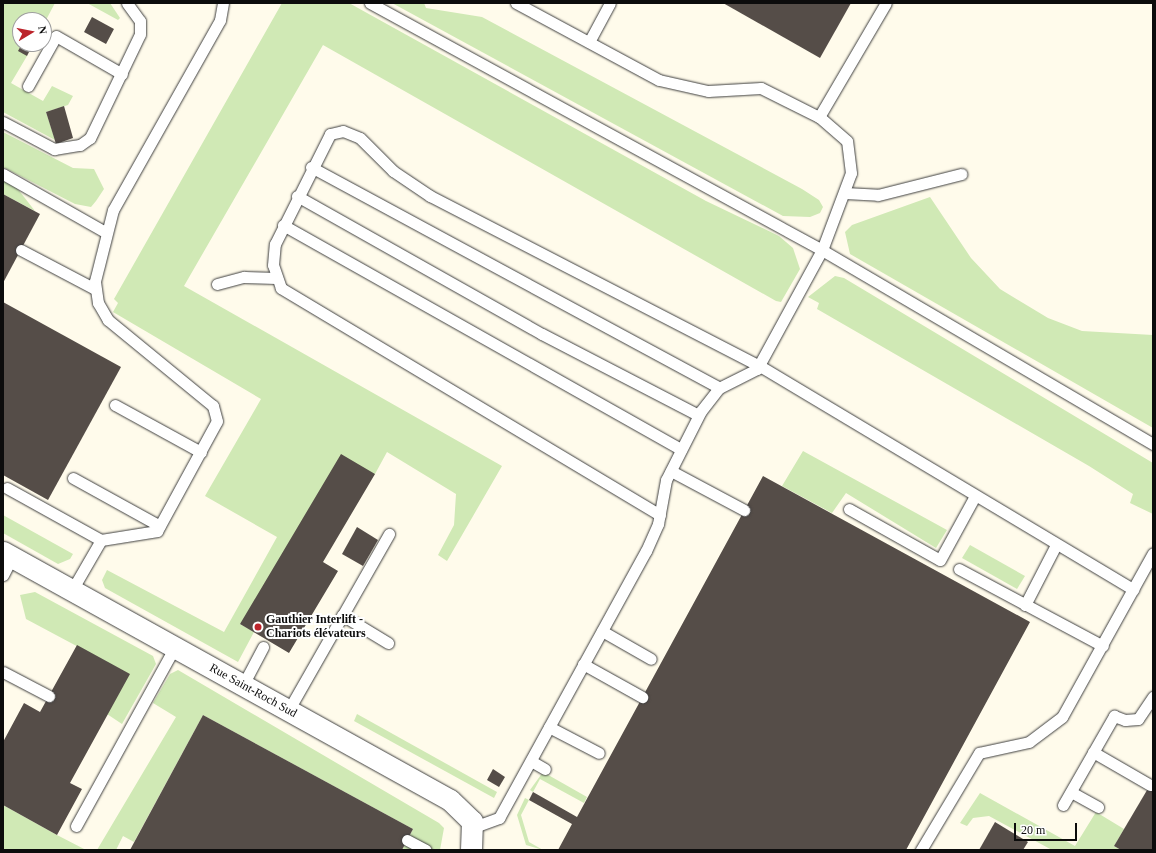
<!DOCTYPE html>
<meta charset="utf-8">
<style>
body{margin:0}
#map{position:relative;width:1156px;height:853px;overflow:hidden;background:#fffbeb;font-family:Georgia,serif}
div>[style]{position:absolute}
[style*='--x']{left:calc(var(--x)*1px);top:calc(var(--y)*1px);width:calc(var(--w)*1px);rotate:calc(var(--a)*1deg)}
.green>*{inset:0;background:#d0e9b5}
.building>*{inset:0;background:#554d48}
.roads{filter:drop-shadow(0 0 1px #3f3f3f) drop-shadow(0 0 1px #3f3f3f)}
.lane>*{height:11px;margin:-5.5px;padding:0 5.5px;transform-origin:5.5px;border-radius:5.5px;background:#fff}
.street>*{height:21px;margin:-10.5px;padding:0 10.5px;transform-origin:10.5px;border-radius:10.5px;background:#fff}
.dots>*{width:11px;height:11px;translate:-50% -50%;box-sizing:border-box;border:2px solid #fff;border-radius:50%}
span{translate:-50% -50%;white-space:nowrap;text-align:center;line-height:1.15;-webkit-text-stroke:4px #fff;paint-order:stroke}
.poi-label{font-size:12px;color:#0c0c0c;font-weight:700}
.left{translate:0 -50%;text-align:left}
.street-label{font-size:12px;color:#0c0c0c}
.frame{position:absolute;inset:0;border:4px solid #0c0c0c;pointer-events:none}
.north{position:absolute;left:12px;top:12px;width:40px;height:40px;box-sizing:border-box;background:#fff;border:1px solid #9e9e9e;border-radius:50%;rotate:80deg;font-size:11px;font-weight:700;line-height:16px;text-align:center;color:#0c0c0c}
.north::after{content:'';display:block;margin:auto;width:14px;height:18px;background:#bc242b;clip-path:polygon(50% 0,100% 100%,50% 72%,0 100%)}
.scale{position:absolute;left:1014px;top:823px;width:63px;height:18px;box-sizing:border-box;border:2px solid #0c0c0c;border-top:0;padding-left:5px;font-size:12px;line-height:14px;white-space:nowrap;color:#0c0c0c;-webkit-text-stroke:3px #fff;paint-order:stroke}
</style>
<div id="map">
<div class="green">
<i style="clip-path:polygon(3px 3px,55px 3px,46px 20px,36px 14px,32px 20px,20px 20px,20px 44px,27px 56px,11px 83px,43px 101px,52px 86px,73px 96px,68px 105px,46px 112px,55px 140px,3px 112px)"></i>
<i style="clip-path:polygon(87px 3px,110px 3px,120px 18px,118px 20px)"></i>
<i style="clip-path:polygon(282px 3px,349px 3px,706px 201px,779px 236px,793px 248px,800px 269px,781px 302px,776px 301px,323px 45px,184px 286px,502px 466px,447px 561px,438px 555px,454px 525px,456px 494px,387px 452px,375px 474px,240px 624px,254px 632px,238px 662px,105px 588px,102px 580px,107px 570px,224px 632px,277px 537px,205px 496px,261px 399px,113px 312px,118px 303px,114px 299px)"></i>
<i style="clip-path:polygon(392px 3px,424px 3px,426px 8px,482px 17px,802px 189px,819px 200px,823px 207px,820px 213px,810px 217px,783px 216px)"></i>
<i style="clip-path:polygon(3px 132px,73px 168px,94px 169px,104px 189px,96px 201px,91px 207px,75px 204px,3px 167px)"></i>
<i style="clip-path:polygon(3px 180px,17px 188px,35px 211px,3px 194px)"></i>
<i style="clip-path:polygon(930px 197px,971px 258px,1000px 289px,1048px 318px,1082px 331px,1153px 335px,1153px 428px,850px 254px,845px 232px,852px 225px)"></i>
<i style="clip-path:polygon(835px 276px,844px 278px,1153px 463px,1153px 514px,1130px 503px,1133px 494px,1089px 466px,817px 309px,819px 303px,808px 297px)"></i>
<i style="clip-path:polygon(803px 451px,947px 530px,936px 548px,846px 493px,832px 513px,782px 486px)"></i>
<i style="clip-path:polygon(3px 515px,73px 554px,70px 559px,58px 564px,3px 533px)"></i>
<i style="clip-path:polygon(970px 545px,1025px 576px,1017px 589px,962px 558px)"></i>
<i style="clip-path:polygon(35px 592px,153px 656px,156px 664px,122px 724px,107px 714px,129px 674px,26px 619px,20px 595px)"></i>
<i style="clip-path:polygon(178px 670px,439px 823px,444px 828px,440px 850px,402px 850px,413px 829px,203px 715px,134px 842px,123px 836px,116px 850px,97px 850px,176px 717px,153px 703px,170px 674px)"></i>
<i style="clip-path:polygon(357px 714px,497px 792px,494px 798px,354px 721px)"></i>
<i style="clip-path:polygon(543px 772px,587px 797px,584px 803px,540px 779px,533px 792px,530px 790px)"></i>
<i style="clip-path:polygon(980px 793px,1075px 846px,1096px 812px,1124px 829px,1114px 846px,1121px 850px,1052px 850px,989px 816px,973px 818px,967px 826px,960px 823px)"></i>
<i style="clip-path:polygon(525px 798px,529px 800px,521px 815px,529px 842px,543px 850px,526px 845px,517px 815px)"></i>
<i style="clip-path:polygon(3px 805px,57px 835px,86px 850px,3px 850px)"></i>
</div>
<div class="building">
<i style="clip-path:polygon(723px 3px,851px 3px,820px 58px)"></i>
<i style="clip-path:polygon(92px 17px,114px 29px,106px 44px,84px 32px)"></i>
<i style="clip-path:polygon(22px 44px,33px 44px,27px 56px,18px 51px)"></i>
<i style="clip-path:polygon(64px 106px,73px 138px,56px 144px,46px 112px)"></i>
<i style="clip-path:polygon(3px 194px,40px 214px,3px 283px)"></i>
<i style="clip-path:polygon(3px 302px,121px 367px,48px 500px,3px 475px)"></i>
<i style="clip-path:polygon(341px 454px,375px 474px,323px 562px,338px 571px,289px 653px,240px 624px)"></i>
<i style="clip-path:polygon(763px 476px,1030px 622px,906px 850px,558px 850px,572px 824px,529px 800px,533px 792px,577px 817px)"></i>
<i style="clip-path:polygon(357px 527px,378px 540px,363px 566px,342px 554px)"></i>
<i style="clip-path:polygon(77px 645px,130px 674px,70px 783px,82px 789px,57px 835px,3px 805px,3px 742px,24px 703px,40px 712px)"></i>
<i style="clip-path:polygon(203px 715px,413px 829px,402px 850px,130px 850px)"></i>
<i style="clip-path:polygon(493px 769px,505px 777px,499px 787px,487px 780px)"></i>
<i style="clip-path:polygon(1153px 780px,1153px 850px,1121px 850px,1114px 846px)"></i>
<i style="clip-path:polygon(995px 822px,1028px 842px,1023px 850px,979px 850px)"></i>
</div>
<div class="roads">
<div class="lane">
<i style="--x:370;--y:3;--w:515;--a:28.65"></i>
<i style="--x:822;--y:250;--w:384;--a:30.4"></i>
<i style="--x:516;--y:3;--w:162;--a:28.3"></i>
<i style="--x:659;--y:80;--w:50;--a:12.7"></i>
<i style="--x:708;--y:91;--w:53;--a:-3.2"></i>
<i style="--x:761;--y:88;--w:65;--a:26.6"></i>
<i style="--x:819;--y:117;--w:132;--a:-59.6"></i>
<i style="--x:589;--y:42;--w:44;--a:-61.7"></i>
<i style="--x:28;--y:86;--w:57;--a:-60.8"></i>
<i style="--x:56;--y:36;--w:76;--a:29.9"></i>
<i style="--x:3;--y:122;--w:58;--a:27.9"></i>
<i style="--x:54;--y:149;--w:26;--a:-9"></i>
<i style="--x:80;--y:145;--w:12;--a:-35"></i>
<i style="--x:90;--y:138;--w:115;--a:-64.3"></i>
<i style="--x:140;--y:34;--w:13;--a:-90"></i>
<i style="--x:140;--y:21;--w:22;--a:-126"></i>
<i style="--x:311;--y:167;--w:464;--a:28.4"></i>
<i style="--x:3;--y:174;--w:117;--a:29.6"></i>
<i style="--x:845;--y:193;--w:33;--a:3"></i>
<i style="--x:878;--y:195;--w:86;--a:-14.2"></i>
<i style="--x:297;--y:196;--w:281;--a:29.4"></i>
<i style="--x:542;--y:334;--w:176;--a:27.4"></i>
<i style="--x:283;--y:225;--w:457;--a:29.4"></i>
<i style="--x:21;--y:250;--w:84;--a:27.8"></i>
<i style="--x:217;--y:284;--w:28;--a:-15"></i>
<i style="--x:244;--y:277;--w:32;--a:2"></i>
<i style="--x:115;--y:405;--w:98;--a:28.7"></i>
<i style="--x:671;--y:471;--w:83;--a:28.1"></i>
<i style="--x:73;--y:478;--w:99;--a:28.9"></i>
<i style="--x:7;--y:488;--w:107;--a:29"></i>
<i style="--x:101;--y:540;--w:58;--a:120.1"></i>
<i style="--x:849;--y:509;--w:104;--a:29.3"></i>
<i style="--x:940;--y:560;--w:73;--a:-61.3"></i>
<i style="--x:660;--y:515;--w:442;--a:-149.1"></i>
<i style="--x:281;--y:288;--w:24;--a:-109"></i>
<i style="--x:273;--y:265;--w:21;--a:-85"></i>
<i style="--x:275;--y:244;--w:123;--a:-63.4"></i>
<i style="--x:330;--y:134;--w:13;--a:-13"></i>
<i style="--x:343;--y:131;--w:18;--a:22"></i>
<i style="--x:360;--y:138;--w:47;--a:45"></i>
<i style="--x:393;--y:171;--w:45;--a:34"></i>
<i style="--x:430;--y:196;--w:371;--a:27.3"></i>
<i style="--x:760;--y:366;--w:435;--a:30.9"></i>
<i style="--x:1133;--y:589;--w:146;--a:119"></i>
<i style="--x:1062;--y:717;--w:41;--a:142.9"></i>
<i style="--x:1029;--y:742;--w:51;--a:167.6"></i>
<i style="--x:979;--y:753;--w:113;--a:120.9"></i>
<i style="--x:101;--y:540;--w:57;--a:-9.1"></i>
<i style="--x:157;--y:531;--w:125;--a:-61.4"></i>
<i style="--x:217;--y:421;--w:16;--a:-105"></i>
<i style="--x:213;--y:406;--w:136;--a:-140.7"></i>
<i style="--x:108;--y:320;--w:20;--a:-120"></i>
<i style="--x:98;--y:303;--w:22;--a:-98"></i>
<i style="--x:95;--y:281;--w:73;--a:-75.8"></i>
<i style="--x:113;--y:210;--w:218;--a:-60.6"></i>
<i style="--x:220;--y:20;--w:17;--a:-80"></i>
<i style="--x:959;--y:569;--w:163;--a:28.1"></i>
<i style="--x:3;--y:575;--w:20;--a:-63"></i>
<i style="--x:1133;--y:589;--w:41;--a:-60.9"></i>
<i style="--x:1025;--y:605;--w:68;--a:-62.7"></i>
<i style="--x:342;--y:615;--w:54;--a:31.3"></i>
<i style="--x:602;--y:631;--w:56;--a:29.7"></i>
<i style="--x:583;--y:664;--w:68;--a:29.2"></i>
<i style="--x:3;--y:672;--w:52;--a:27.6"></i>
<i style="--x:243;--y:685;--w:43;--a:-62.2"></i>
<i style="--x:288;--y:711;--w:204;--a:-60.3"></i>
<i style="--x:549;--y:727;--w:56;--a:27.5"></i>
<i style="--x:1093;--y:752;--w:66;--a:30.1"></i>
<i style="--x:531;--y:761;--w:16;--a:30"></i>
<i style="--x:1071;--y:792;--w:31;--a:29"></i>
<i style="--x:1063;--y:805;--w:103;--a:-60.2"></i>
<i style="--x:1114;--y:716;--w:12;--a:20"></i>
<i style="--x:1125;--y:720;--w:13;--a:-4"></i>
<i style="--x:1138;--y:719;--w:27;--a:-56"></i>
<i style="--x:76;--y:826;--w:205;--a:-61.1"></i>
<i style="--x:474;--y:827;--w:27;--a:-20"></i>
<i style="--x:499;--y:818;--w:305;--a:-61.2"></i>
<i style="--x:646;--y:551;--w:30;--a:-66"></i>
<i style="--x:658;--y:524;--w:45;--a:-79.7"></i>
<i style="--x:666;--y:480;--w:77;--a:-63.1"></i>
<i style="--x:701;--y:411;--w:29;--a:-52"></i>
<i style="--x:719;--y:388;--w:42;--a:-26.6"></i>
<i style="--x:757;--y:369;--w:136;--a:-61.4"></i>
<i style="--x:822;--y:250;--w:82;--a:-69.4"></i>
<i style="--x:851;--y:173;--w:32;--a:-97"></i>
<i style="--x:847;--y:141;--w:37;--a:-139"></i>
<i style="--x:407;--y:840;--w:21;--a:28"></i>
</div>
<div class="street">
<i style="--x:3;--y:552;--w:511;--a:29.02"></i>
<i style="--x:450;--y:800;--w:30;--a:44"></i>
<i style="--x:472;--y:821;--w:29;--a:92"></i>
</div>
</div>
<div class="dots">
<i style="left:258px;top:627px;background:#bc242b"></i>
</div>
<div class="poi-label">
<span class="left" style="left:266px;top:627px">Gauthier Interlift -<br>Chariots élévateurs</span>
</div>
<div class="street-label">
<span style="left:253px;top:691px;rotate:29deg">Rue Saint-Roch Sud</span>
</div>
<div class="frame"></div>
<div class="north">N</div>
<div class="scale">20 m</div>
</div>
